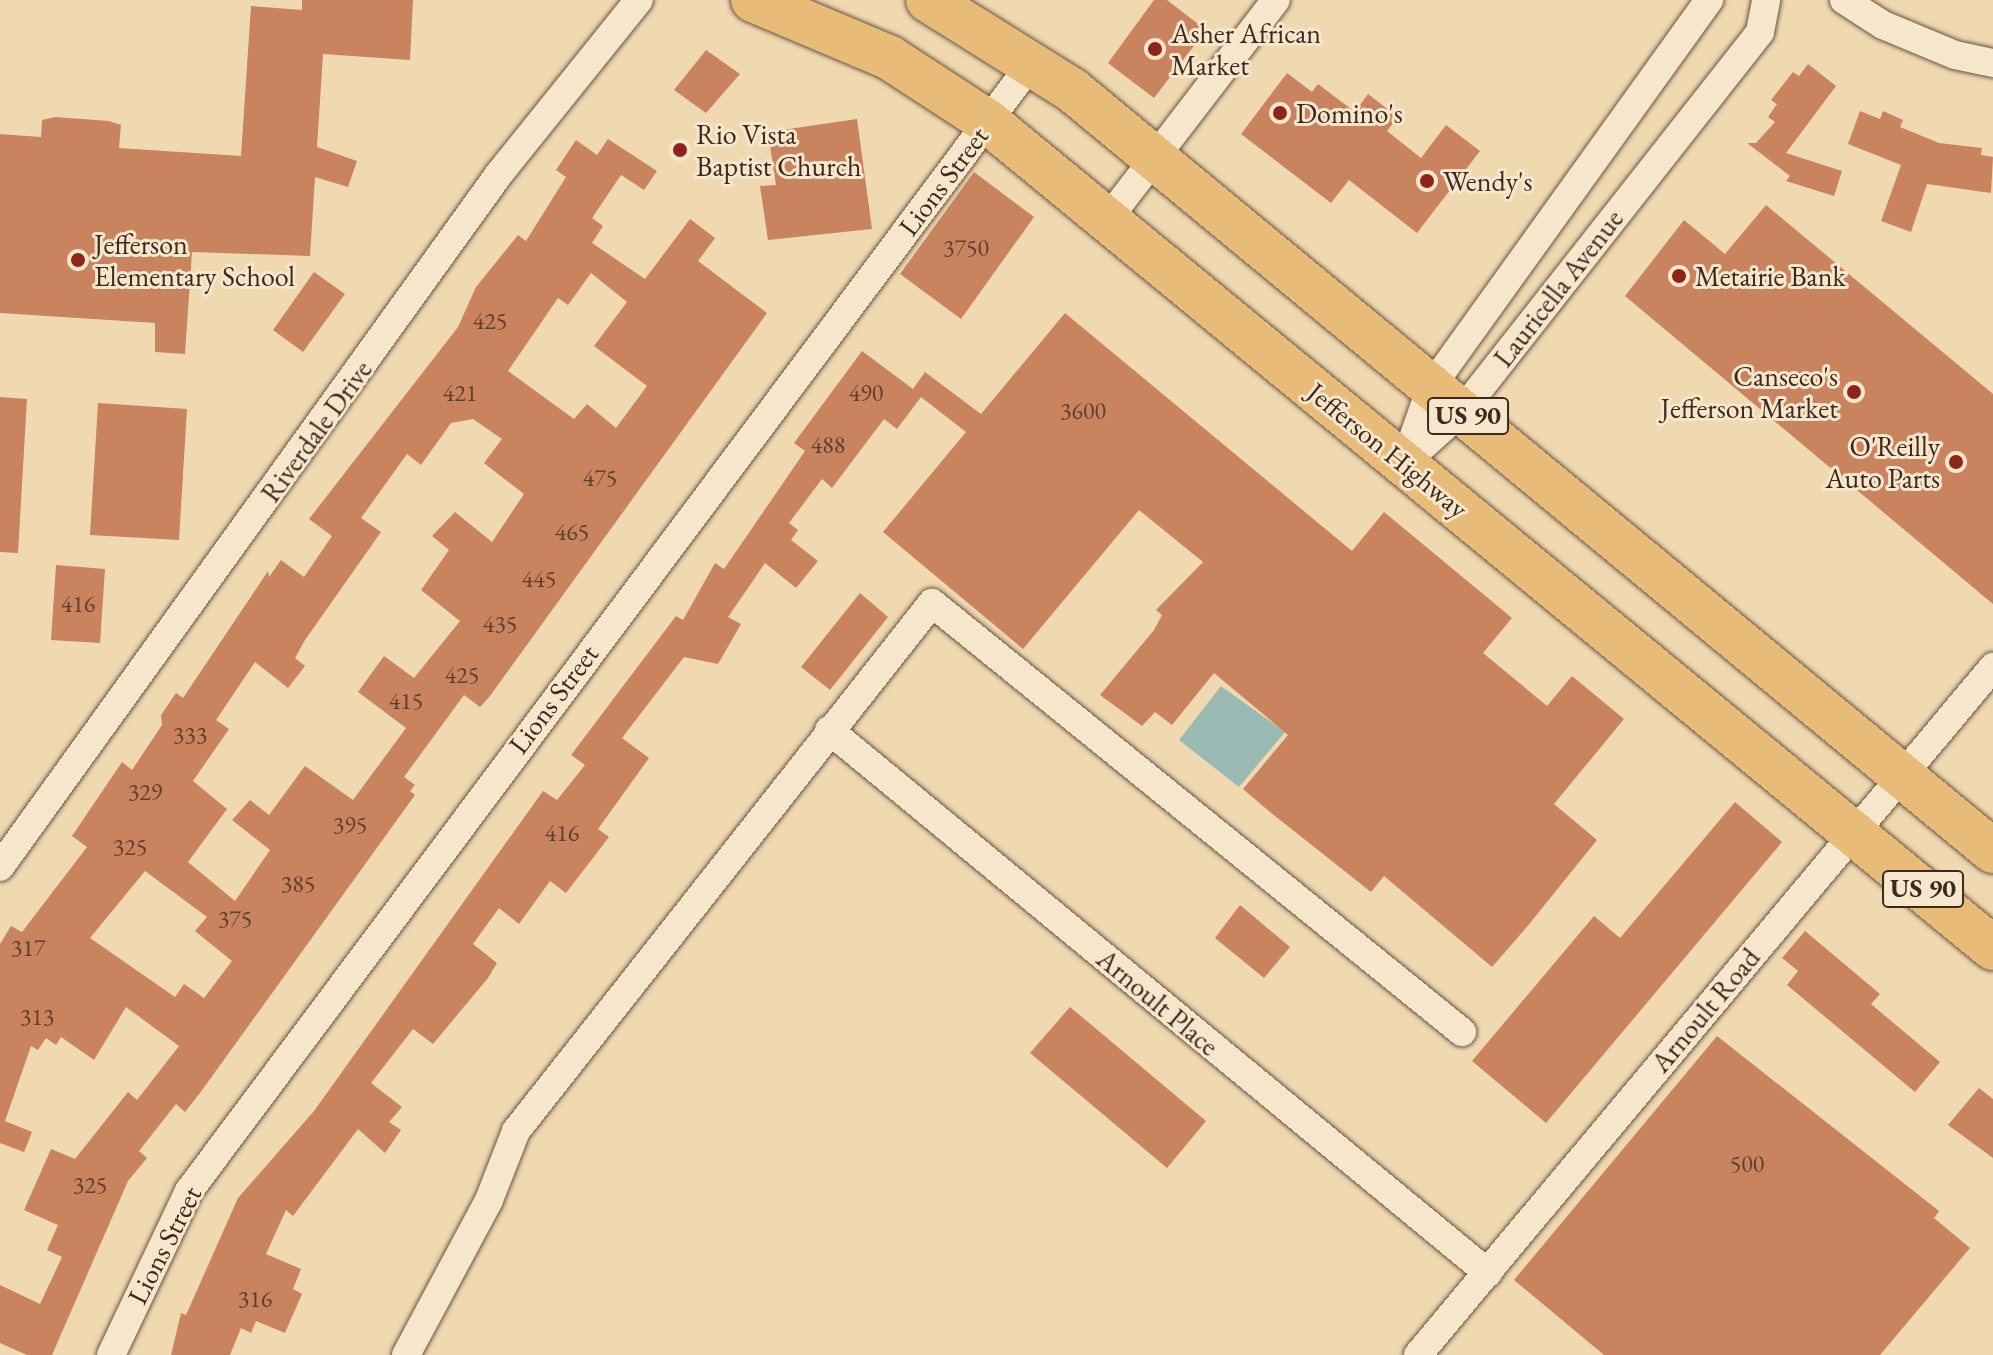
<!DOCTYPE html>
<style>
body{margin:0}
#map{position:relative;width:1993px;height:1355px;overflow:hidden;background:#f0d9b1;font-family:"EB Garamond",serif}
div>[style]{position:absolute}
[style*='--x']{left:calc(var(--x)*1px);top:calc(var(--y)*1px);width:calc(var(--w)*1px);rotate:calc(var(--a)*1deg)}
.water>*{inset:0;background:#9bb9b3}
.building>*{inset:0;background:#ca835f}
.roads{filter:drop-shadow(0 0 2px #695443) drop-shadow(0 0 2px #695443)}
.street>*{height:28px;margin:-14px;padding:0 14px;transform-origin:14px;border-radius:14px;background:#f5e6cc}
.primary>*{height:44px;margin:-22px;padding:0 22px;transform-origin:22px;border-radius:22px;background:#e8bc78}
.dots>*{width:22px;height:22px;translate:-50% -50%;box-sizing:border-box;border:4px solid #f5e6cc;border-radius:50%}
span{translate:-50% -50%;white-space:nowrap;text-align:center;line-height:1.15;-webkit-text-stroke:6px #f5e6cc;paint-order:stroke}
.number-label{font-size:24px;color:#603f2e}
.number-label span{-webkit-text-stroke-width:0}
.shield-label span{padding:2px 6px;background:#f5e6cc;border:2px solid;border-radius:6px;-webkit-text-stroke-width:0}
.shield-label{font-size:26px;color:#3c281e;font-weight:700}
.poi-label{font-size:28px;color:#3c281e}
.left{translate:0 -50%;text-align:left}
.right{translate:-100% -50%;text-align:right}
.street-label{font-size:28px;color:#3c281e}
</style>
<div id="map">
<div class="water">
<i style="clip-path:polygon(1221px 686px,1285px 732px,1239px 787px,1179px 740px)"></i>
</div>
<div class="building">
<i style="clip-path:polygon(302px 0,413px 0,410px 60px,323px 54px,317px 147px,357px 161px,348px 187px,315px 177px,310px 256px,192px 252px,185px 354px,155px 352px,155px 323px,0 313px,0 134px,41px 137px,42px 120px,55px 117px,109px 121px,121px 125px,119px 148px,241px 156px,251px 6px,302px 10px)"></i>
<i style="clip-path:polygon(1154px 0,1167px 0,1206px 30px,1154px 98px,1108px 63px)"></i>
<i style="clip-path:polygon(706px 50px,740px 74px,706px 113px,674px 90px)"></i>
<i style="clip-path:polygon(1808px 64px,1836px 86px,1786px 153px,1842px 171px,1834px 196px,1786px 181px,1790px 176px,1747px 143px,1756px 143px,1775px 122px,1768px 117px,1777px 104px,1771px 100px,1793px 72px,1799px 76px)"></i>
<i style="clip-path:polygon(1287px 73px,1312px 92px,1318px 84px,1355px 112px,1368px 94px,1398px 117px,1387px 131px,1421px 158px,1446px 125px,1480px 151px,1417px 233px,1349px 180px,1331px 203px,1241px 134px)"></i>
<i style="clip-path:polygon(1860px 111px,1880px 119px,1883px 111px,1903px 120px,1900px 127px,1939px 143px,1982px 148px,1981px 155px,1993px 157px,1991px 193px,1927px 184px,1911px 232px,1881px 221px,1901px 165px,1848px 144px)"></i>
<i style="clip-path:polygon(857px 119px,872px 229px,768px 240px,760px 186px,776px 185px,768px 132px)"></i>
<i style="clip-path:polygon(evenodd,608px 139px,657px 171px,644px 190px,621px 175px,592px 218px,603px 226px,592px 243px,645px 279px,690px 219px,715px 238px,698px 261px,767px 313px,490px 696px,480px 707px,464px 695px,404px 777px,415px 785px,410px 791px,415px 795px,200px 1093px,185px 1112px,176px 1104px,139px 1151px,147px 1158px,128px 1181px,52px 1355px,27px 1355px,0 1343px,0 1285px,40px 1304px,62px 1257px,47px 1250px,58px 1225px,24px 1210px,51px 1149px,75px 1159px,128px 1092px,137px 1100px,179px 1046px,126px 1007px,94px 1060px,61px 1037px,56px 1045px,46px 1038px,38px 1050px,31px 1046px,5px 1121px,32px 1132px,24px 1152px,0 1143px,0 944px,11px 926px,22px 932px,87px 847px,72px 836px,122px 762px,132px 770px,162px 725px,161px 715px,176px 693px,183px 698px,268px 571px,269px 577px,281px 560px,304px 577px,332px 536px,309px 519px,458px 327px,476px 287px,518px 235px,526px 241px,566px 177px,556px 170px,576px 140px,597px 155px,608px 139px,591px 273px,627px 302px,594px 346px,647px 386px,616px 428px,587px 404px,574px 419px,508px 371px,558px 298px,568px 305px,591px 273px,608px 139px,473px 419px,502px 439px,484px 463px,524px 494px,492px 542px,455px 512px,432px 536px,449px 550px,421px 590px,460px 621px,414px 678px,384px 656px,358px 692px,406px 728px,353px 800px,305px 766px,269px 815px,250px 800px,232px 820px,270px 850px,235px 901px,188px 862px,227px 809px,193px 781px,229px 729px,216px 720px,255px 662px,288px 688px,305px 666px,295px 658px,305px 640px,381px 532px,361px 518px,407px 454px,421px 465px,451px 423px,473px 419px,608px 139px,145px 871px,207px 917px,195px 931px,232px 961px,204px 998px,184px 984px,175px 997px,90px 938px,145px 871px)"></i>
<i style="clip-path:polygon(974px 172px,1034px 217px,961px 319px,900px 274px)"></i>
<i style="clip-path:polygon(1766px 205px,1993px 394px,1993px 604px,1625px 296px,1684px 220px,1725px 254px)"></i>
<i style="clip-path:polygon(314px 272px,345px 294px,303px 352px,273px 330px)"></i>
<i style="clip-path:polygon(1065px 313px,1352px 551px,1384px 512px,1512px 618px,1483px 653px,1547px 706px,1572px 676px,1624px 719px,1554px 804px,1597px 840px,1526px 928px,1492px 967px,1384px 876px,1371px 892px,1270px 812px,1243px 789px,1288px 735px,1214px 673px,1172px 725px,1155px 712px,1142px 726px,1100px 695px,1154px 630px,1162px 615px,1156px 610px,1203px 562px,1139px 510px,1023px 649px,883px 532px,966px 432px,921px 397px,897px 429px,884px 419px,832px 488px,822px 479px,789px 523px,798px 530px,791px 540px,818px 561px,796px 588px,765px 563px,728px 617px,741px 624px,718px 664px,684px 657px,622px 738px,649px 758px,598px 829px,609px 837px,566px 893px,550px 881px,519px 924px,499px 908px,473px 944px,497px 963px,488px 978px,433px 1044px,413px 1029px,371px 1083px,402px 1107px,389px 1122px,401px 1130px,385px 1153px,358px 1129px,293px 1216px,286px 1210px,266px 1254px,301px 1269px,293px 1289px,302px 1294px,285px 1333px,256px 1321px,251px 1333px,241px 1328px,230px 1355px,171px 1355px,181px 1313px,186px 1315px,238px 1198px,314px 1111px,543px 791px,557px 800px,585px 765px,571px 755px,676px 616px,683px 620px,715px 563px,724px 569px,805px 451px,794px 443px,862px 351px,913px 389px,925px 372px,981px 414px)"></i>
<i style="clip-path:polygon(0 397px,27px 399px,18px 553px,0 552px)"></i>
<i style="clip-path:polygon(98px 403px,187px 409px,179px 540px,90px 535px)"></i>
<i style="clip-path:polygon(56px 565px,105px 569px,100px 643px,51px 640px)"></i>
<i style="clip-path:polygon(860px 593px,888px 617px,830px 690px,801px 667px)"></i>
<i style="clip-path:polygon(1735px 802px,1782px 842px,1546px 1123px,1472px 1061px,1594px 916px,1620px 938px)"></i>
<i style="clip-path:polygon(1240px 905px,1290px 947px,1264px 978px,1215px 938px)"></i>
<i style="clip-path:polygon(1805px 931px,1880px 994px,1871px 1004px,1940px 1062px,1915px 1092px,1787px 985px,1798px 971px,1782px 958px)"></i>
<i style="clip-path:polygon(1070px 1007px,1206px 1121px,1167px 1168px,1030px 1053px)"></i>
<i style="clip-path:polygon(1717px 1036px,1939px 1211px,1934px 1218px,1970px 1248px,1880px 1355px,1604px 1355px,1514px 1280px)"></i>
<i style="clip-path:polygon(1979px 1088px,1993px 1099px,1993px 1158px,1948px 1125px)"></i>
</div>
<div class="roads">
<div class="street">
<i style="--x:1844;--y:0;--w:46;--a:32.7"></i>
<i style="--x:1883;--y:25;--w:78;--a:22.6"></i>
<i style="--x:1955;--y:55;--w:39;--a:12"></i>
<i style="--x:1107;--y:220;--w:277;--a:-52.5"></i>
<i style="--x:1405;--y:461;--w:78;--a:-70.6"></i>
<i style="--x:1431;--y:387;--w:477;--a:-54.3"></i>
<i style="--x:1404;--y:463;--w:78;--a:-41.9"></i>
<i style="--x:1462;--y:411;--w:482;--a:-51.8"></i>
<i style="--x:1760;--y:32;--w:33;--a:-79"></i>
<i style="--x:829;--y:730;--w:854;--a:39.49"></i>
<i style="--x:0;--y:867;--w:854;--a:-54.24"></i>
<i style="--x:499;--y:174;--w:223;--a:-51.2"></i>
<i style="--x:111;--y:1355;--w:182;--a:-64.6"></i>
<i style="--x:189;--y:1191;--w:1407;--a:-53.24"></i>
<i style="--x:406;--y:1355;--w:176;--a:-61.8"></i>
<i style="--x:489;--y:1200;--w:74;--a:-68.6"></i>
<i style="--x:516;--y:1131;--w:672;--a:-51.77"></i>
<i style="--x:932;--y:603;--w:682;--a:38.99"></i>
<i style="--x:1418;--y:1355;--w:897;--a:-50.11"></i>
</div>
<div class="primary">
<i style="--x:753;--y:0;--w:149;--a:22.9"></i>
<i style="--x:890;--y:58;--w:117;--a:33.1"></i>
<i style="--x:988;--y:122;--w:1301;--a:39.42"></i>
<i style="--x:928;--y:0;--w:170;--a:32"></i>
<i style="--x:1072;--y:90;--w:1195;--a:39.57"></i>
</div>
</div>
<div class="dots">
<i style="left:1155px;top:49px;background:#8f2418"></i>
<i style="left:1280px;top:113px;background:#8f2418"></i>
<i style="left:680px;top:150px;background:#8f2418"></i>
<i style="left:1427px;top:181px;background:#8f2418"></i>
<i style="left:78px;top:260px;background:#8f2418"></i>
<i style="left:1679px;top:276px;background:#8f2418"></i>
<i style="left:1854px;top:392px;background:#8f2418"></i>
<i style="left:1956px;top:462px;background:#8f2418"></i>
</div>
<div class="number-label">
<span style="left:966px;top:248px">3750</span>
<span style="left:490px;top:321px">425</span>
<span style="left:460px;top:393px">421</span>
<span style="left:866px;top:393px">490</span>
<span style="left:1083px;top:411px">3600</span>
<span style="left:828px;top:445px">488</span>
<span style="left:600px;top:478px">475</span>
<span style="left:572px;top:532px">465</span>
<span style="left:539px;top:579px">445</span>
<span style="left:78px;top:604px">416</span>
<span style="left:500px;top:624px">435</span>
<span style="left:462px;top:675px">425</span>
<span style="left:406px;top:701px">415</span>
<span style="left:190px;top:735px">333</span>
<span style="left:145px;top:792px">329</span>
<span style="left:350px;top:825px">395</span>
<span style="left:562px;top:833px">416</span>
<span style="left:130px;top:847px">325</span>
<span style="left:298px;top:884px">385</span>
<span style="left:235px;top:919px">375</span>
<span style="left:28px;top:948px">317</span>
<span style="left:37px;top:1017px">313</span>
<span style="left:1747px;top:1164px">500</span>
<span style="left:90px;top:1185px">325</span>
<span style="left:255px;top:1299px">316</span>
</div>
<div class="shield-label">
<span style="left:1468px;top:416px">US 90</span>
<span style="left:1923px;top:889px">US 90</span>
</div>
<div class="poi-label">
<span class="left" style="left:1171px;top:49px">Asher African<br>Market</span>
<span class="left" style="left:1296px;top:113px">Domino's</span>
<span class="left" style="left:696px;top:150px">Rio Vista<br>Baptist Church</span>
<span class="left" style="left:1443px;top:181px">Wendy's</span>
<span class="left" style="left:94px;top:260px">Jefferson<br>Elementary School</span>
<span class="left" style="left:1695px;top:276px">Metairie Bank</span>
<span class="right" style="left:1838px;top:392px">Canseco's<br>Jefferson Market</span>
<span class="right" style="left:1940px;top:462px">O'Reilly<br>Auto Parts</span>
</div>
<div class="street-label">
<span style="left:943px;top:181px;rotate:-53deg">Lions Street</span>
<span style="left:1558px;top:288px;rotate:-52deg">Lauricella Avenue</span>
<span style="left:316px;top:431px;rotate:-54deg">Riverdale Drive</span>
<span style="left:1388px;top:450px;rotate:39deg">Jefferson Highway</span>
<span style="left:553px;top:699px;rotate:-53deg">Lions Street</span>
<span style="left:1158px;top:1002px;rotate:40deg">Arnoult Place</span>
<span style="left:1705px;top:1010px;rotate:-50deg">Arnoult Road</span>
<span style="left:164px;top:1245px;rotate:-63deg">Lions Street</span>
</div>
</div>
